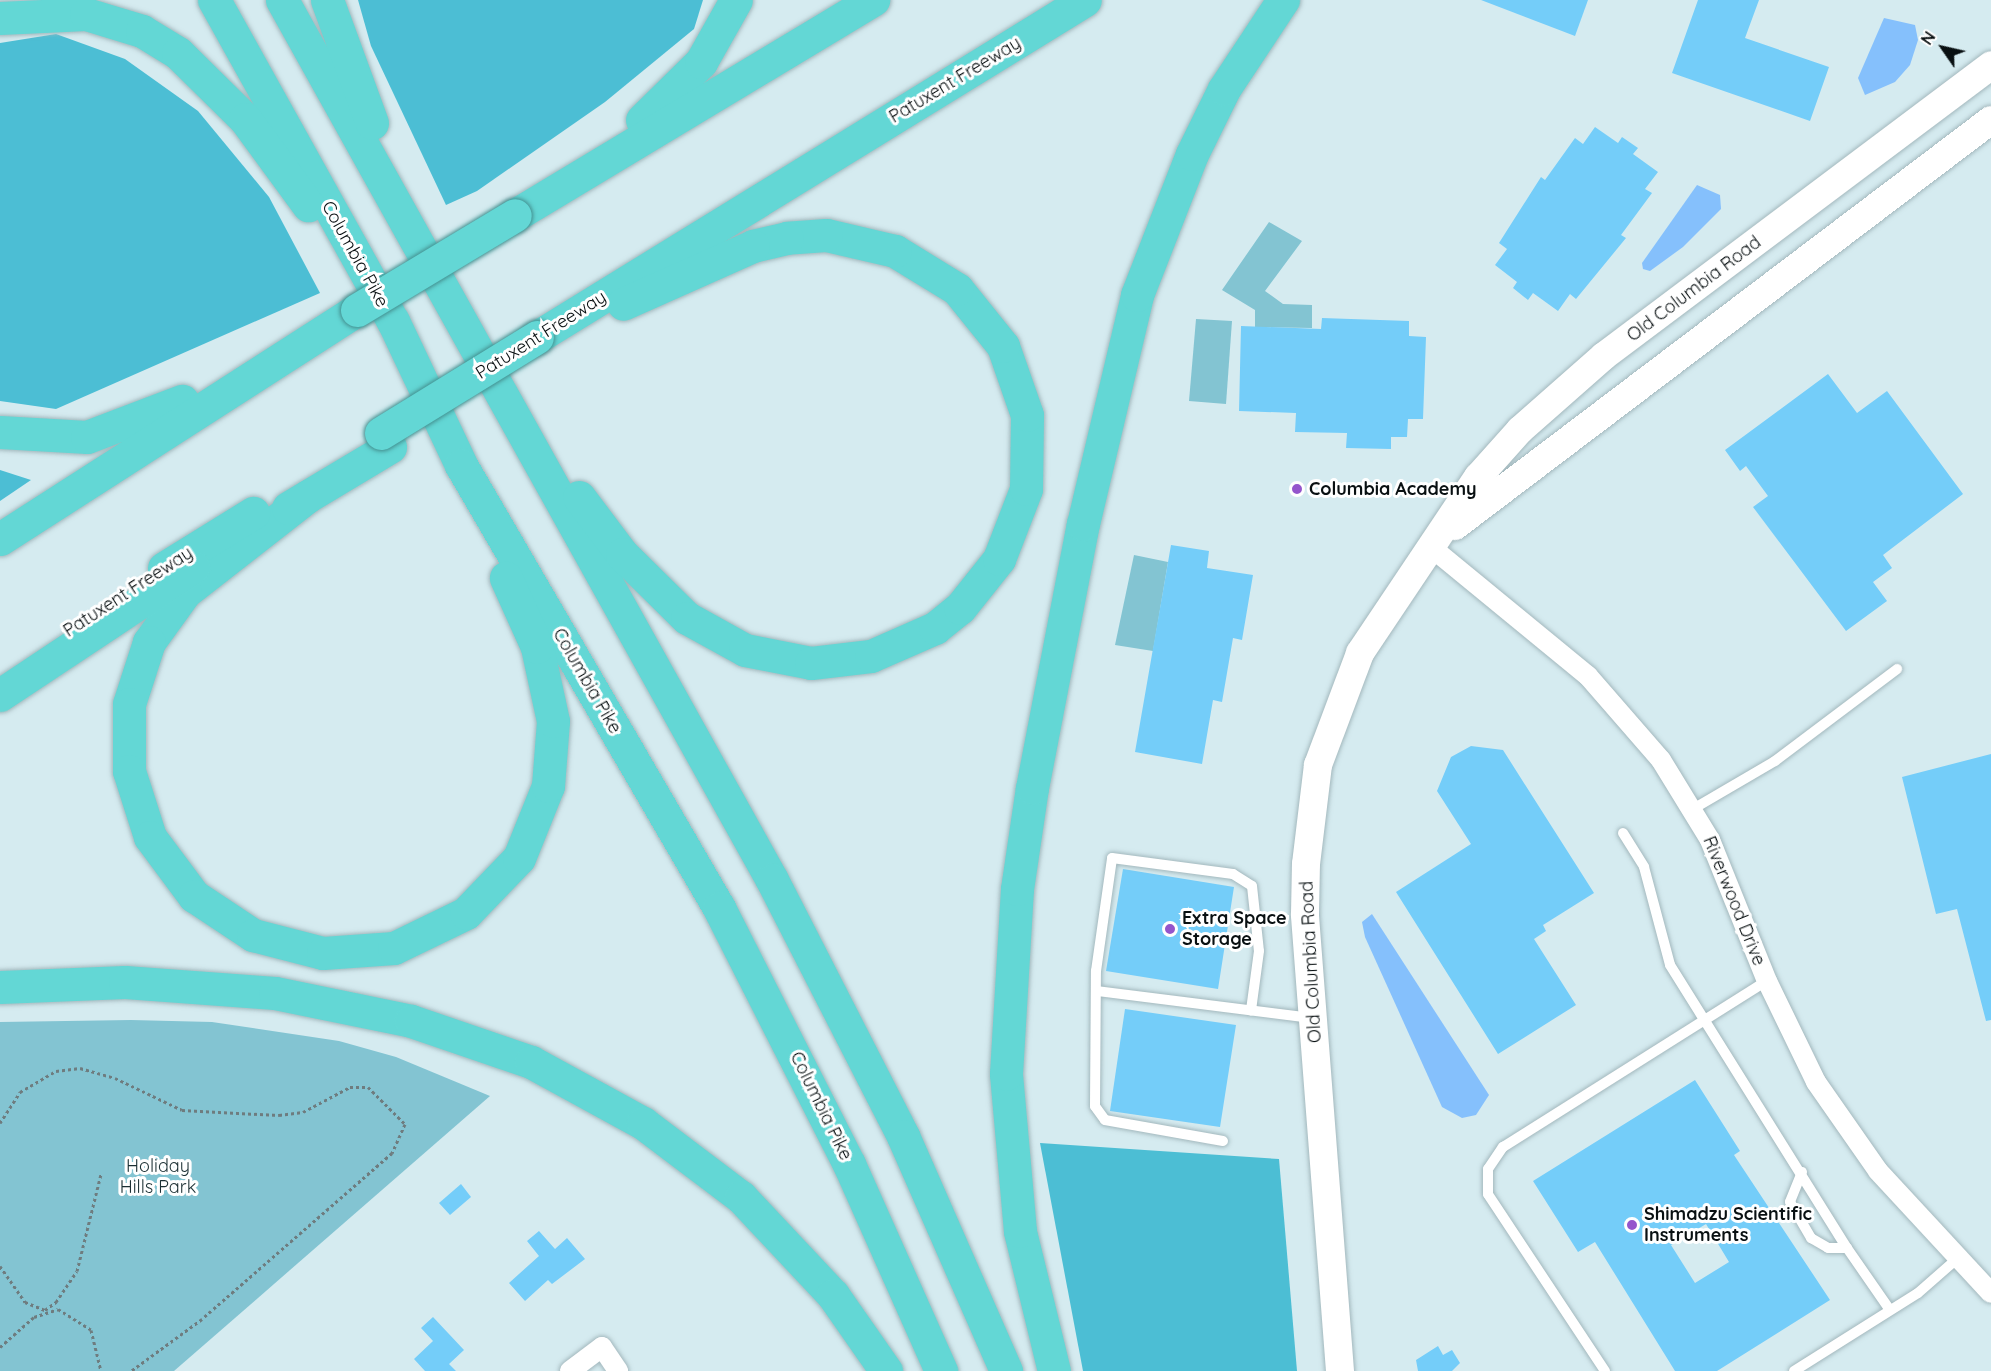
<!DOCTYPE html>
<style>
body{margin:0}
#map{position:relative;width:1991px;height:1371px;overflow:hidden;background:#d5ebf0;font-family:Quicksand,sans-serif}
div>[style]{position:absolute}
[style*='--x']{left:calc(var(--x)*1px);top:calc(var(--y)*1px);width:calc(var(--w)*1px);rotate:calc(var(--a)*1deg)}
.green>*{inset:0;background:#83c4d2}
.forest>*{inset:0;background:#4cbed4}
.water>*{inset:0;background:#85c0fc}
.building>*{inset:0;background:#74cdf9}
.path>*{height:3px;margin-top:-1.5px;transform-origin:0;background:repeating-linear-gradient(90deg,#6e7c7f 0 3px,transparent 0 6px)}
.roads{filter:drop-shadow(0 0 2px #a3b8bd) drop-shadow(0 0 2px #a3b8bd)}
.lane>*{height:10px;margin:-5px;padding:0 5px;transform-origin:5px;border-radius:5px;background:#fff}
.street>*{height:20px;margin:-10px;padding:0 10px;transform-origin:10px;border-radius:10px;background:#fff}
.secondary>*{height:28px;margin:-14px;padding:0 14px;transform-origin:14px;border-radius:14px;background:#fff}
.highway>*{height:33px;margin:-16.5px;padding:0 16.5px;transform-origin:16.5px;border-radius:16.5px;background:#63d7d5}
.bridges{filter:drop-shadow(0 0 2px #449191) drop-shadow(0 0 2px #449191)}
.highway-bridge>*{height:33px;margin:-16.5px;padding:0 16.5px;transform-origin:16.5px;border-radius:16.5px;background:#63d7d5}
.dots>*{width:16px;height:16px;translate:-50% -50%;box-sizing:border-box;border:3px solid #fff;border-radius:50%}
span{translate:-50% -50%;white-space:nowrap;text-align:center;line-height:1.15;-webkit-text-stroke:6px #fff;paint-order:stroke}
.street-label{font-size:18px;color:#091012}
.poi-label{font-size:18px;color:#091012;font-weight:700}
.left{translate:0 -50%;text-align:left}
.park-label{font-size:18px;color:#1b2f33}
.north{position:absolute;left:1913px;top:18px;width:60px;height:60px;-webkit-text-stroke:4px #fff;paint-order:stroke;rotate:304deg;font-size:16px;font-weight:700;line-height:24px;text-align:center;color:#091012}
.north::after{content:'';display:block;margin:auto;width:21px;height:27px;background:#091012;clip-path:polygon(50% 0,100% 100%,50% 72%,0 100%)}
</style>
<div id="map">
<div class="green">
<i style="clip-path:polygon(1269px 222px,1302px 241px,1265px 291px,1283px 304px,1312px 305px,1312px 328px,1255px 327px,1255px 310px,1222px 290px)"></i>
<i style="clip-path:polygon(1196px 319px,1232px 321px,1226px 404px,1189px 401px)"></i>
<i style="clip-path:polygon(1134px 555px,1168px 562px,1153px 651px,1115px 645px)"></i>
<i style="clip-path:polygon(131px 1020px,212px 1022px,339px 1041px,396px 1057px,490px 1096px,174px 1371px,0 1371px,0 1022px)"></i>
</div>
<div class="forest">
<i style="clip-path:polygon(358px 0,703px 0,694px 29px,605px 102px,477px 191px,446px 205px,371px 46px)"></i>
<i style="clip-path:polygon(56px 34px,125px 59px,198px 111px,269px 197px,320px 293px,56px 409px,0 401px,0 43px)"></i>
<i style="clip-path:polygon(0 470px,31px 480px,0 501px)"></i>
<i style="clip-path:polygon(1040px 1143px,1279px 1159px,1297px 1371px,1083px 1371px)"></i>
</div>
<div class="water">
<i style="clip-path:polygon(1884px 18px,1915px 25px,1918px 40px,1910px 65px,1895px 82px,1865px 95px,1858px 78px)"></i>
<i style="clip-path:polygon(1697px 185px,1720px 195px,1721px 209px,1683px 247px,1650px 271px,1643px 269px,1642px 263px)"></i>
<i style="clip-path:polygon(1372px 914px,1489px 1095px,1476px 1115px,1462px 1118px,1442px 1107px,1365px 937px,1362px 922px)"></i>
</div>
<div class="building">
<i style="clip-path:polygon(1481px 0,1588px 0,1575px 36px)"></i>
<i style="clip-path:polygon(1698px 0,1759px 0,1745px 38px,1829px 67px,1810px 121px,1672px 73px)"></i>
<i style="clip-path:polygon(1595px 127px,1618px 143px,1622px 137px,1638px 148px,1633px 154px,1658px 172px,1645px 189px,1652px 193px,1621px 235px,1626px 238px,1576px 299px,1570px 294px,1558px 311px,1533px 293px,1528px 300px,1513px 288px,1517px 282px,1495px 265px,1507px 249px,1499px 243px,1541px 177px,1545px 180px,1575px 138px,1583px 144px)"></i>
<i style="clip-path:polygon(1322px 318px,1409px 321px,1409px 336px,1426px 337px,1423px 419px,1408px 419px,1407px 437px,1391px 437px,1391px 449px,1346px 448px,1347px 433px,1295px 432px,1296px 413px,1239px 411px,1241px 326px,1321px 329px)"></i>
<i style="clip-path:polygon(1828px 374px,1857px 413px,1887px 391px,1963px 494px,1883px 555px,1892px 568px,1873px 582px,1887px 601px,1846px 631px,1753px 507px,1768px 496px,1746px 466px,1740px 471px,1725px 450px)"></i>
<i style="clip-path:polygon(1171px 545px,1209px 551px,1207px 568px,1253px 575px,1242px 640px,1233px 638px,1222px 702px,1213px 700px,1202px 764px,1135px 752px)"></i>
<i style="clip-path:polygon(1471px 746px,1503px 750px,1594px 893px,1543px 925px,1546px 931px,1534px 939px,1576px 1005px,1498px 1054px,1396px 892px,1471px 844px,1437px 791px,1451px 757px)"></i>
<i style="clip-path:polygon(1991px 754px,1991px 1020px,1986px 1021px,1957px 909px,1936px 914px,1902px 777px)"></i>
<i style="clip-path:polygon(1123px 869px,1234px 887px,1218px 989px,1106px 971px)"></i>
<i style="clip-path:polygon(1125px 1009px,1236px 1025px,1220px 1127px,1110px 1111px)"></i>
<i style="clip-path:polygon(evenodd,1695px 1080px,1740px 1151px,1734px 1155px,1830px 1300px,1717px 1371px,1675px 1371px,1595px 1242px,1578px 1252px,1533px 1181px,1695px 1080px,1706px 1224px,1729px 1262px,1695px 1283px,1671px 1245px,1706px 1224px)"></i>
<i style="clip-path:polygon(461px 1184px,471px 1197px,450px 1215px,439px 1203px)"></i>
<i style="clip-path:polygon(539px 1231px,555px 1249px,567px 1238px,585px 1259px,552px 1284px,548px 1280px,525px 1301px,509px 1283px,539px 1256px,527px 1241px)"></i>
<i style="clip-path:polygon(433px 1317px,464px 1350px,449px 1364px,456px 1371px,425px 1371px,414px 1359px,433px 1341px,421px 1328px)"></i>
<i style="clip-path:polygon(1438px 1346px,1443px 1355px,1452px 1350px,1460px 1363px,1452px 1371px,1418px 1371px,1416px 1360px)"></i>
</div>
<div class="path">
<i style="--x:0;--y:1123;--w:37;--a:-57"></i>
<i style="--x:20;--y:1092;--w:42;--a:-30.3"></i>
<i style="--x:56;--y:1071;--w:24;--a:-7"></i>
<i style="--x:80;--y:1068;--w:36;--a:16"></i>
<i style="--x:115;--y:1078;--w:74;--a:25.5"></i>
<i style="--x:182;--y:1110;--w:97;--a:3"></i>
<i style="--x:279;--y:1115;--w:24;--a:-7"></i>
<i style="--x:303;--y:1112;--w:53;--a:-28"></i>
<i style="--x:350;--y:1087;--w:18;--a:0"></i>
<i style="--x:368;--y:1087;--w:52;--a:45"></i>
<i style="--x:405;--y:1124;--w:32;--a:114"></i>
<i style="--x:392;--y:1153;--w:252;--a:138.9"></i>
<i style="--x:202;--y:1319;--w:88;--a:143.8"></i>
<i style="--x:0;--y:1266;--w:44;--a:55.2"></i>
<i style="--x:25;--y:1302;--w:22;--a:22"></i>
<i style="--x:45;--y:1310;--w:14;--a:-36"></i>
<i style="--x:56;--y:1302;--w:37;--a:-56"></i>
<i style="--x:77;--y:1271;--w:100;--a:-76.1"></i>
<i style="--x:0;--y:1347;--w:45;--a:-41.4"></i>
<i style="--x:34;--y:1317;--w:25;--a:-18"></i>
<i style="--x:58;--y:1309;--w:39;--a:32"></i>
<i style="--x:91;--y:1330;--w:42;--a:76.3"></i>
</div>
<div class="roads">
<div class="lane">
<i style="--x:1693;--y:809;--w:95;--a:-30.3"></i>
<i style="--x:1775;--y:761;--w:153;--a:-37"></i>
<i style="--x:1623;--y:833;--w:40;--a:58"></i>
<i style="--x:1644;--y:867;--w:101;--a:75.1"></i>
<i style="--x:1670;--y:965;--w:334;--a:58"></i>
<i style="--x:1097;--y:991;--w:217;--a:7.2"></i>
<i style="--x:1223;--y:1141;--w:120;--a:-169.9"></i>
<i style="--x:1105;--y:1120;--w:17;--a:-126"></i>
<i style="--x:1095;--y:1106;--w:135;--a:-89.6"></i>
<i style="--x:1096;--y:971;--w:114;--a:-81.9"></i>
<i style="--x:1112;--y:858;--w:122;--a:7.5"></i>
<i style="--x:1233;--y:874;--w:22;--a:32"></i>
<i style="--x:1252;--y:886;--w:65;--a:83.9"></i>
<i style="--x:1259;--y:951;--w:60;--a:97.7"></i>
<i style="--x:1802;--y:1172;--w:32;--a:112"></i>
<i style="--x:1790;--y:1202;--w:42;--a:59.7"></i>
<i style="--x:1811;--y:1238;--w:20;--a:30"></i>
<i style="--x:1828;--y:1248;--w:19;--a:0"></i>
<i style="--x:1847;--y:1248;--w:75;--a:55.3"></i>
<i style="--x:1605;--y:1371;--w:212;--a:-123.5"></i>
<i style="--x:1488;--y:1194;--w:25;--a:-90"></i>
<i style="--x:1488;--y:1169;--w:27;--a:-56"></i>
<i style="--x:1503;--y:1147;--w:312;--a:-32.2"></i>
<i style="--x:1794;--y:1371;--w:146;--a:-32.2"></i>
<i style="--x:1918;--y:1293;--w:53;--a:-41.2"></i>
</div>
<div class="street">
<i style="--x:1431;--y:547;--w:203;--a:39.4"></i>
<i style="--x:1588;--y:676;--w:111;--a:49"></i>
<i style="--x:1661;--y:760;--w:94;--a:58.5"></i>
<i style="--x:1710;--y:840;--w:152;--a:68"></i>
<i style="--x:1767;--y:981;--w:112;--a:64.1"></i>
<i style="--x:1816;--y:1082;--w:108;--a:55.1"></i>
<i style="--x:1878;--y:1171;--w:166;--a:47.2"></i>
<i style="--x:570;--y:1371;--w:40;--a:-37"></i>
<i style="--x:602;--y:1347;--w:29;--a:56"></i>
</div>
<div class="secondary">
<i style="--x:1455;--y:526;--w:672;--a:-37.14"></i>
<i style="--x:1340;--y:1371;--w:458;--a:-94.4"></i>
<i style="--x:1305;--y:914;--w:50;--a:-88.9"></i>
<i style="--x:1306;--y:864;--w:100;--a:-83.1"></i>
<i style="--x:1318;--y:765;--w:120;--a:-69.4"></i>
<i style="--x:1360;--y:653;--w:212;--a:-56.2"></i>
<i style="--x:1478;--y:477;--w:63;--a:-48.2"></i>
<i style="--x:1520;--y:430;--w:112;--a:-41.4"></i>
<i style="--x:1604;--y:356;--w:484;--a:-36.9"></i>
</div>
<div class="highway">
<i style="--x:214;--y:0;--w:368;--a:60.9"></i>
<i style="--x:393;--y:321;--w:159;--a:64.7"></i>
<i style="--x:461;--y:465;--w:513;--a:59.78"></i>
<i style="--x:719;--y:908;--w:287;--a:63.1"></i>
<i style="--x:849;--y:1164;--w:227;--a:66"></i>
<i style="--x:282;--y:0;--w:1007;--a:60.89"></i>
<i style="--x:772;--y:880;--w:288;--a:62.9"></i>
<i style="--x:903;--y:1136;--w:257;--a:66.3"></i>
<i style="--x:327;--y:0;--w:131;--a:69.9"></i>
<i style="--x:0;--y:18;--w:86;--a:-2.7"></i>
<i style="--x:86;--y:14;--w:59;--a:16.9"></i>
<i style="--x:142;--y:31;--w:42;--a:31.4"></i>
<i style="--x:178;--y:53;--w:94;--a:44.6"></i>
<i style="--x:245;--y:119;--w:107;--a:53.8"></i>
<i style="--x:642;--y:120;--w:83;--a:-44.5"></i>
<i style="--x:701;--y:62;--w:71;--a:-60.6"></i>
<i style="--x:515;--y:215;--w:418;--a:-31"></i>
<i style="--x:537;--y:337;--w:643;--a:-31.59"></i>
<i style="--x:0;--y:432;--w:87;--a:3.3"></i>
<i style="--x:87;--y:437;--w:102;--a:-20.8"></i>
<i style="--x:308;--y:496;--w:156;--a:142"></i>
<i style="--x:185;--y:592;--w:62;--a:125.8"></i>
<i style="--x:149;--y:642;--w:65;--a:107.9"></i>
<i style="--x:129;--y:704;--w:67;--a:90"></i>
<i style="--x:129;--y:771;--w:69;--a:72.3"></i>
<i style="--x:150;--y:837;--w:74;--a:53.3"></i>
<i style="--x:194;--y:896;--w:71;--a:33.5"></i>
<i style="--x:253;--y:935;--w:72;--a:14.4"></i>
<i style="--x:323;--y:953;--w:71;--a:-4"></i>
<i style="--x:394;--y:948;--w:80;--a:-25.9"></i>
<i style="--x:466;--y:913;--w:76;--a:-46.1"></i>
<i style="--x:519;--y:858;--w:78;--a:-68.1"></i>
<i style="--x:548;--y:786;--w:65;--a:-85.6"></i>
<i style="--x:553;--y:721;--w:76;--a:-102.2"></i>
<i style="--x:537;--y:647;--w:76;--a:-114.2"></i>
<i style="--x:579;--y:497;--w:71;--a:53"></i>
<i style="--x:622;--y:554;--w:91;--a:44.6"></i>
<i style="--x:687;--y:618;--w:66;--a:28.9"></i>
<i style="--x:745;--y:650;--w:67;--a:11.1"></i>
<i style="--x:811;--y:663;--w:60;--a:-6.7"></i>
<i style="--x:871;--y:656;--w:70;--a:-23.6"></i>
<i style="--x:935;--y:628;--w:32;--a:-39"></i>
<i style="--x:960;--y:608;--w:63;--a:-51.5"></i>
<i style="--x:999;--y:559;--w:75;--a:-68.9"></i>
<i style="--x:1026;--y:489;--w:74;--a:-89.2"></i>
<i style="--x:1027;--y:415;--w:73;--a:-109.2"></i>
<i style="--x:1003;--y:346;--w:73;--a:-128.9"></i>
<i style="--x:957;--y:289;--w:73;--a:-148.5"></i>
<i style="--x:895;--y:251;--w:71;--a:-166.9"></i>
<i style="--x:826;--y:235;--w:39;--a:176"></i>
<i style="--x:787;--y:238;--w:35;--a:167"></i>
<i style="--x:753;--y:246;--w:142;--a:156"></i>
<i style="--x:288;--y:508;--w:119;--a:-30.9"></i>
<i style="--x:0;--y:539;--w:424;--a:-32.7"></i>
<i style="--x:164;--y:568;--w:105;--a:-31.7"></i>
<i style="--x:0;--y:695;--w:232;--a:-33.6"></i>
<i style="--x:0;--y:987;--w:125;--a:-2.3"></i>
<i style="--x:125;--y:982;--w:150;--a:4.2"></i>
<i style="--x:275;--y:993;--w:139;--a:11.6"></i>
<i style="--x:411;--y:1021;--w:127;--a:18.9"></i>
<i style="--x:531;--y:1062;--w:128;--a:28.6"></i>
<i style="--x:643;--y:1123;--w:123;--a:37.1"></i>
<i style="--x:741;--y:1197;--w:134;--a:46.8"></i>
<i style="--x:833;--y:1295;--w:93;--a:55.1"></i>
<i style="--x:1054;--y:1371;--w:144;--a:-103.7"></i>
<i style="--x:1020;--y:1231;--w:158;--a:-95.1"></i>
<i style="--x:1006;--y:1074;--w:185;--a:-86.6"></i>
<i style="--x:1017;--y:889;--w:102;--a:-81.6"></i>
<i style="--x:1032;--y:788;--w:269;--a:-79.1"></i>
<i style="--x:1083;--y:524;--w:235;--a:-76.7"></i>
<i style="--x:1137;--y:295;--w:151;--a:-68.7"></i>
<i style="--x:1192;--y:154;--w:72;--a:-63.8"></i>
<i style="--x:1224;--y:89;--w:107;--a:-56.5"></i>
</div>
</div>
<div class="bridges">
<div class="highway-bridge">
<i style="--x:357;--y:310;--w:184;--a:-31"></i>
<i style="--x:381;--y:433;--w:183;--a:-31.6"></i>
</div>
</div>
<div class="dots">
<i style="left:1297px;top:489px;background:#9455cc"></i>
<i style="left:1170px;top:929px;background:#9455cc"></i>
<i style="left:1632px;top:1225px;background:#9455cc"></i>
</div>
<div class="street-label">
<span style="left:955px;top:80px;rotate:-31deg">Patuxent Freeway</span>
<span style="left:355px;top:254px;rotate:61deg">Columbia Pike</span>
<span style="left:1694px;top:289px;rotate:-37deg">Old Columbia Road</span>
<span style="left:541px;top:335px;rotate:-32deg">Patuxent Freeway</span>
<span style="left:128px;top:592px;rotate:-33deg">Patuxent Freeway</span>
<span style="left:587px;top:681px;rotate:60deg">Columbia Pike</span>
<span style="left:1734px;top:901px;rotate:68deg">Riverwood Drive</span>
<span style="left:1311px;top:962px;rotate:-93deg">Old Columbia Road</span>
<span style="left:821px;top:1106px;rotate:64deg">Columbia Pike</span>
</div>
<div class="poi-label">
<span class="left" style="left:1309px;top:489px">Columbia Academy</span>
<span class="left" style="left:1182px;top:929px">Extra Space<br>Storage</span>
<span class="left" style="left:1644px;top:1225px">Shimadzu Scientific<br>Instruments</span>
</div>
<div class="park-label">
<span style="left:158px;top:1177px">Holiday<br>Hills Park</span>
</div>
<div class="north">N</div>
</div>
